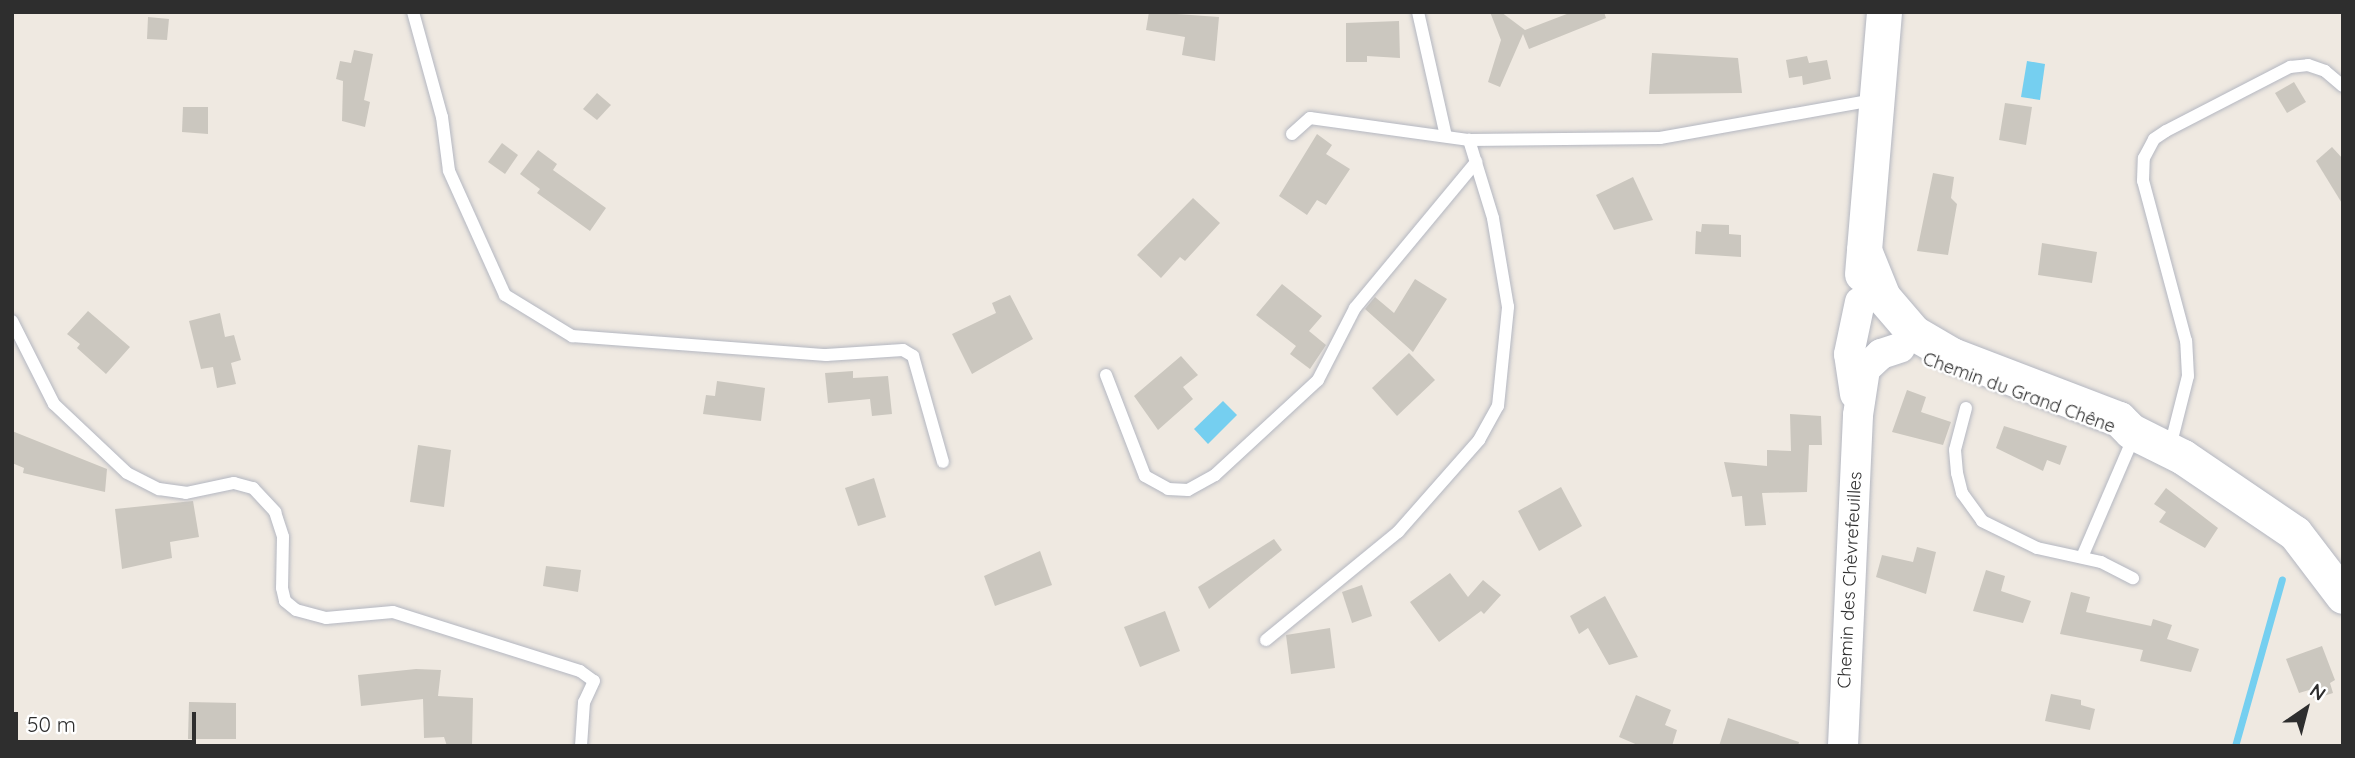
<!DOCTYPE html>
<meta charset="utf-8">
<style>
body{margin:0}
#map{position:relative;width:2355px;height:758px;overflow:hidden;background:#efe9e1;font-family:Quicksand,sans-serif}
div>[style]{position:absolute}
[style*='--x']{left:calc(var(--x)*1px);top:calc(var(--y)*1px);width:calc(var(--w)*1px);rotate:calc(var(--a)*1deg)}
.water>*{inset:0;background:#75cff0}
.stream>*{height:7px;margin:-3.5px;padding:0 3.5px;transform-origin:3.5px;border-radius:3.5px;background:#75cff0}
.building>*{inset:0;background:#cbc7bf}
.roads{filter:drop-shadow(0 0 2px #b4b7c1) drop-shadow(0 0 2px #b4b7c1)}
.service>*{height:12px;margin:-6px;padding:0 6px;transform-origin:6px;border-radius:6px;background:#fff}
.tertiary>*{height:30px;margin:-15px;padding:0 15px;transform-origin:15px;border-radius:15px;background:#fff}
.secondary>*{height:35px;margin:-17.5px;padding:0 17.5px;transform-origin:17.5px;border-radius:17.5px;background:#fff}
span{translate:-50% -50%;white-space:nowrap;text-align:center;line-height:1.15;-webkit-text-stroke:5px #fff;paint-order:stroke}
.street-label{font-size:18px;color:#2e2e2e}
.frame{position:absolute;inset:0;border:14px solid #2e2e2e;pointer-events:none}
.north{position:absolute;left:2271px;top:674px;width:70px;height:70px;-webkit-text-stroke:5px #fff;paint-order:stroke;rotate:35deg;font-size:19px;font-weight:700;line-height:28px;text-align:center;color:#2e2e2e}
.north::after{content:'';display:block;margin:auto;width:24px;height:32px;background:#2e2e2e;clip-path:polygon(50% 0,100% 100%,50% 72%,0 100%)}
.scale{position:absolute;left:14px;top:712px;width:182px;height:32px;box-sizing:border-box;border:4px solid #2e2e2e;border-top:0;padding-left:9px;font-size:21px;line-height:24px;white-space:nowrap;color:#2e2e2e;-webkit-text-stroke:5px #fff;paint-order:stroke}
</style>
<div id="map">
<div class="water">
<i style="clip-path:polygon(2027px 61px,2045px 64px,2040px 100px,2021px 97px)"></i>
<i style="clip-path:polygon(1223px 401px,1237px 415px,1208px 444px,1194px 429px)"></i>
</div>
<div class="stream">
<i style="--x:2235;--y:746;--w:173;--a:-74.3"></i>
</div>
<div class="building">
<i style="clip-path:polygon(1149px 12px,1219px 17px,1215px 61px,1182px 55px,1185px 37px,1146px 30px)"></i>
<i style="clip-path:polygon(1490px 12px,1501px 12px,1525px 30px,1572px 12px,1604px 12px,1606px 18px,1529px 49px,1523px 34px,1500px 87px,1488px 82px,1501px 40px)"></i>
<i style="clip-path:polygon(148px 17px,169px 19px,167px 40px,147px 39px)"></i>
<i style="clip-path:polygon(1399px 21px,1400px 58px,1367px 56px,1367px 62px,1346px 62px,1346px 23px)"></i>
<i style="clip-path:polygon(354px 50px,373px 54px,364px 100px,370px 102px,365px 127px,342px 121px,343px 81px,336px 79px,340px 61px,351px 63px)"></i>
<i style="clip-path:polygon(1652px 53px,1738px 58px,1742px 93px,1649px 94px)"></i>
<i style="clip-path:polygon(1807px 56px,1809px 63px,1827px 60px,1831px 79px,1803px 85px,1802px 76px,1789px 78px,1786px 60px)"></i>
<i style="clip-path:polygon(2294px 82px,2306px 102px,2287px 113px,2275px 93px)"></i>
<i style="clip-path:polygon(597px 93px,611px 105px,597px 120px,583px 109px)"></i>
<i style="clip-path:polygon(2005px 103px,2032px 107px,2026px 145px,1999px 140px)"></i>
<i style="clip-path:polygon(183px 107px,208px 107px,208px 134px,182px 132px)"></i>
<i style="clip-path:polygon(1317px 134px,1332px 145px,1326px 154px,1350px 169px,1326px 205px,1317px 200px,1307px 215px,1279px 196px)"></i>
<i style="clip-path:polygon(502px 143px,518px 155px,505px 174px,488px 162px)"></i>
<i style="clip-path:polygon(2332px 147px,2343px 159px,2343px 205px,2316px 161px)"></i>
<i style="clip-path:polygon(538px 150px,557px 164px,553px 170px,606px 208px,590px 231px,537px 193px,540px 189px,520px 174px)"></i>
<i style="clip-path:polygon(1933px 173px,1954px 177px,1951px 198px,1957px 204px,1948px 255px,1917px 251px)"></i>
<i style="clip-path:polygon(1633px 177px,1653px 220px,1614px 230px,1596px 195px)"></i>
<i style="clip-path:polygon(1193px 198px,1220px 223px,1185px 261px,1180px 257px,1161px 278px,1137px 255px)"></i>
<i style="clip-path:polygon(1702px 224px,1729px 225px,1729px 234px,1741px 235px,1741px 257px,1695px 254px,1696px 231px,1701px 232px)"></i>
<i style="clip-path:polygon(2042px 243px,2097px 252px,2092px 283px,2038px 275px)"></i>
<i style="clip-path:polygon(1415px 279px,1447px 299px,1413px 352px,1365px 309px,1375px 297px,1394px 313px)"></i>
<i style="clip-path:polygon(1282px 284px,1322px 316px,1309px 331px,1326px 345px,1310px 369px,1290px 354px,1296px 346px,1256px 315px)"></i>
<i style="clip-path:polygon(1010px 295px,1033px 339px,972px 374px,952px 334px,996px 313px,992px 303px)"></i>
<i style="clip-path:polygon(88px 311px,130px 347px,106px 374px,77px 348px,80px 344px,67px 334px)"></i>
<i style="clip-path:polygon(220px 313px,225px 337px,234px 335px,241px 360px,231px 363px,236px 384px,217px 388px,213px 367px,201px 369px,189px 321px)"></i>
<i style="clip-path:polygon(1409px 353px,1435px 380px,1397px 416px,1372px 388px)"></i>
<i style="clip-path:polygon(1181px 356px,1198px 375px,1183px 387px,1193px 399px,1158px 430px,1134px 396px)"></i>
<i style="clip-path:polygon(853px 371px,853px 378px,888px 376px,892px 414px,872px 416px,870px 399px,828px 403px,825px 373px)"></i>
<i style="clip-path:polygon(717px 381px,765px 388px,761px 421px,703px 414px,706px 395px,715px 396px)"></i>
<i style="clip-path:polygon(1907px 390px,1926px 397px,1921px 412px,1951px 422px,1943px 445px,1892px 432px)"></i>
<i style="clip-path:polygon(1790px 414px,1821px 416px,1822px 445px,1809px 445px,1807px 492px,1762px 493px,1766px 525px,1745px 526px,1742px 496px,1732px 497px,1724px 462px,1767px 466px,1767px 450px,1791px 451px)"></i>
<i style="clip-path:polygon(2004px 426px,2067px 446px,2060px 465px,2047px 460px,2043px 471px,1996px 448px)"></i>
<i style="clip-path:polygon(12px 431px,107px 469px,105px 492px,23px 473px,24px 468px,12px 463px)"></i>
<i style="clip-path:polygon(418px 445px,451px 450px,444px 507px,410px 502px)"></i>
<i style="clip-path:polygon(874px 478px,886px 517px,858px 526px,845px 488px)"></i>
<i style="clip-path:polygon(1561px 487px,1582px 526px,1539px 551px,1518px 511px)"></i>
<i style="clip-path:polygon(2166px 488px,2218px 528px,2205px 548px,2159px 522px,2166px 512px,2154px 504px)"></i>
<i style="clip-path:polygon(193px 501px,199px 537px,170px 542px,172px 558px,122px 569px,115px 509px)"></i>
<i style="clip-path:polygon(1274px 539px,1282px 550px,1209px 609px,1198px 587px)"></i>
<i style="clip-path:polygon(1917px 547px,1936px 552px,1926px 594px,1876px 577px,1882px 555px,1913px 562px)"></i>
<i style="clip-path:polygon(1040px 551px,1052px 585px,995px 606px,984px 576px)"></i>
<i style="clip-path:polygon(546px 566px,581px 570px,578px 592px,543px 586px)"></i>
<i style="clip-path:polygon(1986px 570px,2005px 576px,2001px 591px,2031px 601px,2023px 623px,1973px 611px)"></i>
<i style="clip-path:polygon(1450px 573px,1468px 597px,1483px 580px,1501px 595px,1484px 614px,1481px 611px,1439px 642px,1410px 602px)"></i>
<i style="clip-path:polygon(1362px 585px,1372px 616px,1352px 623px,1342px 592px)"></i>
<i style="clip-path:polygon(2071px 592px,2090px 597px,2086px 612px,2151px 626px,2153px 619px,2172px 625px,2167px 639px,2199px 649px,2191px 672px,2140px 661px,2143px 650px,2060px 634px)"></i>
<i style="clip-path:polygon(1605px 596px,1638px 657px,1609px 665px,1588px 628px,1579px 634px,1570px 616px)"></i>
<i style="clip-path:polygon(1165px 611px,1180px 651px,1140px 667px,1124px 627px)"></i>
<i style="clip-path:polygon(1330px 628px,1335px 668px,1291px 674px,1286px 635px)"></i>
<i style="clip-path:polygon(2322px 646px,2335px 680px,2330px 683px,2333px 693px,2314px 699px,2309px 690px,2299px 693px,2286px 659px)"></i>
<i style="clip-path:polygon(416px 669px,441px 670px,438px 696px,473px 698px,472px 746px,447px 746px,444px 737px,424px 738px,423px 699px,361px 706px,358px 675px)"></i>
<i style="clip-path:polygon(2051px 694px,2081px 700px,2081px 705px,2095px 709px,2090px 730px,2045px 721px)"></i>
<i style="clip-path:polygon(1636px 695px,1671px 710px,1665px 725px,1677px 730px,1672px 746px,1640px 746px,1619px 737px)"></i>
<i style="clip-path:polygon(189px 702px,236px 703px,236px 739px,188px 739px)"></i>
<i style="clip-path:polygon(1728px 718px,1799px 742px,1798px 746px,1719px 746px)"></i>
</div>
<div class="roads">
<div class="service">
<i style="--x:413;--y:12;--w:109;--a:74.6"></i>
<i style="--x:442;--y:117;--w:54;--a:82.6"></i>
<i style="--x:449;--y:171;--w:136;--a:65.7"></i>
<i style="--x:505;--y:295;--w:79;--a:31.5"></i>
<i style="--x:572;--y:336;--w:255;--a:4.3"></i>
<i style="--x:826;--y:355;--w:77;--a:-3.7"></i>
<i style="--x:903;--y:350;--w:12;--a:31"></i>
<i style="--x:913;--y:356;--w:110;--a:74.2"></i>
<i style="--x:1418;--y:12;--w:127;--a:77.3"></i>
<i style="--x:1292;--y:134;--w:24;--a:-42"></i>
<i style="--x:1310;--y:118;--w:161;--a:7.9"></i>
<i style="--x:1469;--y:140;--w:191;--a:-0.6"></i>
<i style="--x:1660;--y:138;--w:216;--a:-10.1"></i>
<i style="--x:12;--y:321;--w:93;--a:63.2"></i>
<i style="--x:54;--y:404;--w:100;--a:43.4"></i>
<i style="--x:127;--y:473;--w:36;--a:27"></i>
<i style="--x:159;--y:489;--w:27;--a:8"></i>
<i style="--x:186;--y:493;--w:49;--a:-11.8"></i>
<i style="--x:234;--y:483;--w:20;--a:15"></i>
<i style="--x:253;--y:488;--w:33;--a:47"></i>
<i style="--x:275;--y:512;--w:26;--a:72"></i>
<i style="--x:283;--y:537;--w:51;--a:91.1"></i>
<i style="--x:282;--y:588;--w:13;--a:77"></i>
<i style="--x:285;--y:601;--w:14;--a:39"></i>
<i style="--x:296;--y:610;--w:31;--a:15"></i>
<i style="--x:326;--y:618;--w:67;--a:-5.1"></i>
<i style="--x:393;--y:612;--w:196;--a:17.5"></i>
<i style="--x:580;--y:671;--w:17;--a:36"></i>
<i style="--x:594;--y:681;--w:23;--a:115"></i>
<i style="--x:584;--y:702;--w:44;--a:93.9"></i>
<i style="--x:1106;--y:375;--w:108;--a:68.9"></i>
<i style="--x:1145;--y:476;--w:26;--a:29"></i>
<i style="--x:1168;--y:489;--w:20;--a:3"></i>
<i style="--x:1188;--y:490;--w:31;--a:-29"></i>
<i style="--x:1215;--y:475;--w:140;--a:-42.7"></i>
<i style="--x:1318;--y:380;--w:81;--a:-62.8"></i>
<i style="--x:1355;--y:308;--w:190;--a:-50.3"></i>
<i style="--x:1966;--y:408;--w:43;--a:104.7"></i>
<i style="--x:1955;--y:450;--w:23;--a:85"></i>
<i style="--x:1957;--y:473;--w:21;--a:76"></i>
<i style="--x:1962;--y:493;--w:34;--a:54"></i>
<i style="--x:1982;--y:521;--w:61;--a:26.1"></i>
<i style="--x:2037;--y:548;--w:66;--a:12.3"></i>
<i style="--x:2101;--y:562;--w:36;--a:27"></i>
<i style="--x:2170;--y:447;--w:73;--a:-75.8"></i>
<i style="--x:2188;--y:376;--w:35;--a:-93"></i>
<i style="--x:2186;--y:341;--w:166;--a:-105"></i>
<i style="--x:2143;--y:181;--w:23;--a:-88"></i>
<i style="--x:2144;--y:158;--w:21;--a:-62"></i>
<i style="--x:2154;--y:139;--w:14;--a:-34"></i>
<i style="--x:2166;--y:131;--w:140;--a:-27.3"></i>
<i style="--x:2290;--y:67;--w:18;--a:-6"></i>
<i style="--x:2308;--y:65;--w:18;--a:19"></i>
<i style="--x:2325;--y:71;--w:23;--a:40"></i>
<i style="--x:2082;--y:557;--w:132;--a:-66.7"></i>
<i style="--x:1266;--y:640;--w:171;--a:-39.3"></i>
<i style="--x:1398;--y:532;--w:123;--a:-48.6"></i>
<i style="--x:1479;--y:440;--w:39;--a:-61"></i>
<i style="--x:1498;--y:406;--w:100;--a:-84.2"></i>
<i style="--x:1508;--y:307;--w:90;--a:-99.6"></i>
<i style="--x:1493;--y:218;--w:82;--a:-107.1"></i>
</div>
<div class="tertiary">
<i style="--x:1855;--y:394;--w:40;--a:-98.5"></i>
<i style="--x:1849;--y:354;--w:53;--a:-78.1"></i>
<i style="--x:1843;--y:746;--w:331;--a:-87.4"></i>
<i style="--x:1858;--y:415;--w:47;--a:-81.3"></i>
<i style="--x:1865;--y:369;--w:22;--a:-43"></i>
<i style="--x:1881;--y:354;--w:20;--a:-18"></i>
</div>
<div class="secondary">
<i style="--x:1864;--y:250;--w:51;--a:68"></i>
<i style="--x:1883;--y:297;--w:48;--a:49.3"></i>
<i style="--x:1914;--y:333;--w:44;--a:30.1"></i>
<i style="--x:1952;--y:355;--w:179;--a:21"></i>
<i style="--x:2119;--y:419;--w:17;--a:45"></i>
<i style="--x:2131;--y:431;--w:58;--a:26.6"></i>
<i style="--x:2183;--y:457;--w:135;--a:34.2"></i>
<i style="--x:2295;--y:533;--w:79;--a:52.7"></i>
<i style="--x:1862;--y:274;--w:263;--a:-85.2"></i>
</div>
</div>
<div class="street-label">
<span style="left:2019px;top:393px;rotate:20deg">Chemin du Grand Chêne</span>
<span style="left:1850px;top:580px;rotate:-87deg">Chemin des Chèvrefeuilles</span>
</div>
<div class="frame"></div>
<div class="north">N</div>
<div class="scale">50 m</div>
</div>
